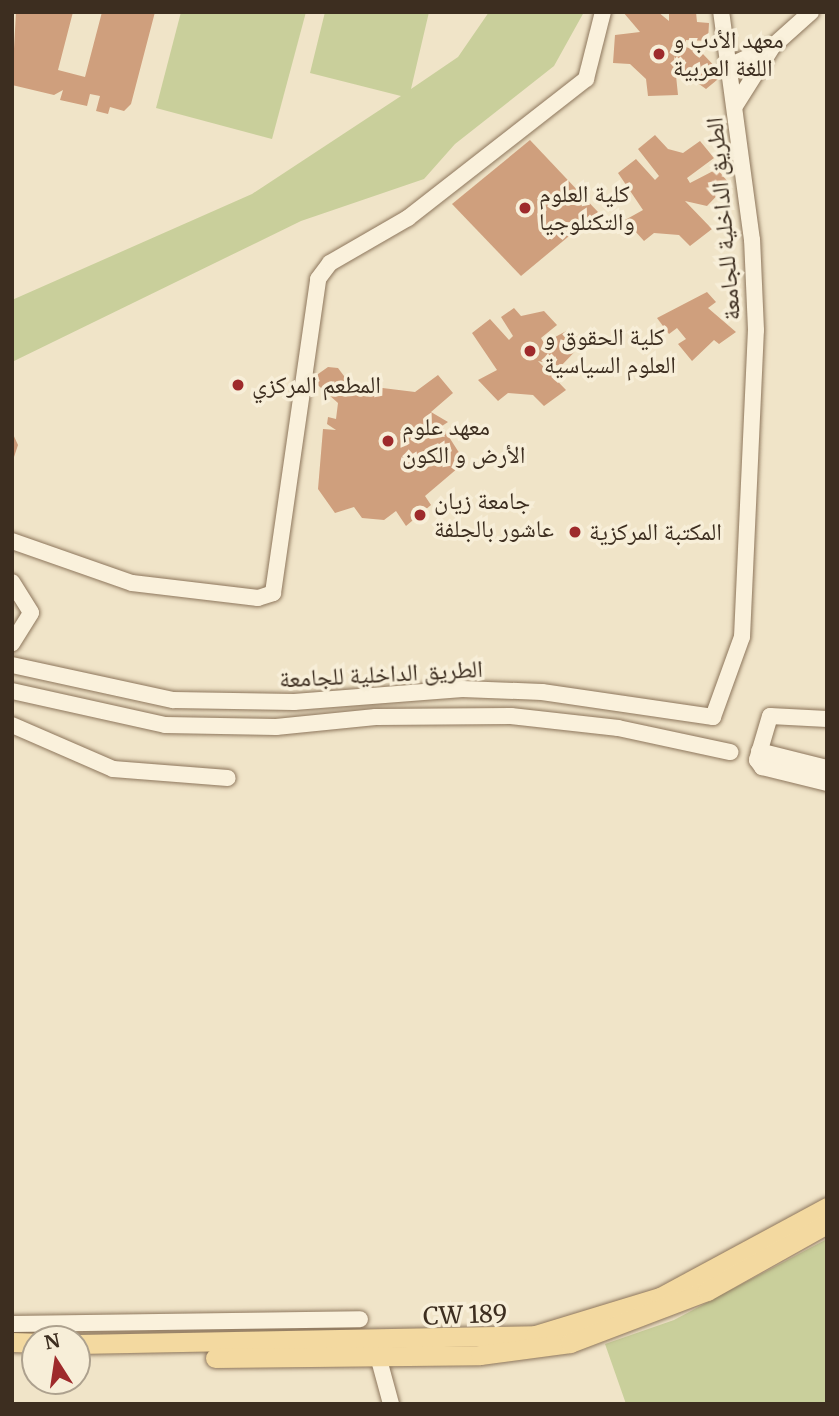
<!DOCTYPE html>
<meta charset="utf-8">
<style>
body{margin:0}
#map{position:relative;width:839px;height:1416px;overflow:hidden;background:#f0e4c8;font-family:Merriweather,"Noto Naskh Arabic",serif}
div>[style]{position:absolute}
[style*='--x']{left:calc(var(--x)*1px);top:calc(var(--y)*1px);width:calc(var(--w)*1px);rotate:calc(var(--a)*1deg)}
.green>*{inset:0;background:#c9cf9b}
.building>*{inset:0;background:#cf9f7d}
.roads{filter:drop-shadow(0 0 2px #8d765c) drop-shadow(0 0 2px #8d765c)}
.minor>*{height:16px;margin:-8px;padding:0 8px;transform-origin:8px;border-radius:8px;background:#faf1dc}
.major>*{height:19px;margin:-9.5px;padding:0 9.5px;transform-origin:9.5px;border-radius:9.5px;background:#f3d9a0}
.dots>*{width:19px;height:19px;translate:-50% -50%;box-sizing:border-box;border:4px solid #f7eed8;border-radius:50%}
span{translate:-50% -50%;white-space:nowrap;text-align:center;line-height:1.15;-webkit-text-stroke:7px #f7eed8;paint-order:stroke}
.poi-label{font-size:24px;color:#3d2e20}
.left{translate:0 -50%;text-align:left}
.street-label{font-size:24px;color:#3d2e20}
.frame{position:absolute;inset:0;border:14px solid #3d2e20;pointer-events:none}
.north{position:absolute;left:21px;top:1325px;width:70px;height:70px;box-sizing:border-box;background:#f7eed8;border:2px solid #ada18e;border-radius:50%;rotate:348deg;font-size:19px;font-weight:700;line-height:28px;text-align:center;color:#3d2e20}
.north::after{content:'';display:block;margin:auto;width:24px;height:32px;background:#9e2a2b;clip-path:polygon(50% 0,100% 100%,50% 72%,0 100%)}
</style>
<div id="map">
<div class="green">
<i style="clip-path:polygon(181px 12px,306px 12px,272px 139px,156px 108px)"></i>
<i style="clip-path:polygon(325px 12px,429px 12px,411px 89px,458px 57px,489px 12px,584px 12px,554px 66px,455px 144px,424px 179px,301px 221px,12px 362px,12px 300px,252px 194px,401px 96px,310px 73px)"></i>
<i style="clip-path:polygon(827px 1239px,827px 1404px,626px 1404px,605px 1344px,674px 1320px)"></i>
</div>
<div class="building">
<i style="clip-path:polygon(16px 12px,73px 12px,58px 70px,85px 77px,102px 12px,155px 12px,131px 104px,124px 111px,110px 107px,108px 114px,96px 111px,100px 96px,90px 94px,87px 106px,60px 100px,63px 90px,54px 95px,12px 85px)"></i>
<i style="clip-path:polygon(623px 12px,658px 12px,669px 21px,669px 12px,696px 12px,697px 22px,709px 23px,708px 41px,686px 40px,686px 47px,702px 53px,723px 75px,706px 89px,681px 71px,674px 56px,678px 95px,648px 96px,646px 79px,630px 64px,613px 63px,615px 35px,640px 32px)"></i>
<i style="clip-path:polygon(655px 135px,668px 149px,683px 153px,700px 141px,714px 158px,687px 178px,690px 183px,717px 169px,729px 183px,707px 206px,685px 201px,712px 229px,690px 246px,679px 235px,654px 233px,644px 241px,625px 220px,643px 210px,618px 173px,636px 159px,655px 180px,659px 176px,638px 149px)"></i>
<i style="clip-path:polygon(530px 140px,598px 212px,521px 276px,452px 204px)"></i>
<i style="clip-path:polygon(707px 292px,716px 302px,708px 308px,736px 332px,719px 344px,714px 340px,692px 361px,678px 344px,686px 339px,677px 328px,669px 334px,657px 318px)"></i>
<i style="clip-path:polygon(514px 308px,521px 316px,544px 311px,557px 325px,541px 338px,544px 343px,570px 329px,583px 343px,561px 366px,538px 361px,566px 390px,544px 406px,533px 395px,508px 393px,498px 401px,478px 380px,497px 370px,472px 333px,490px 319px,509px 340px,513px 336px,501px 317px)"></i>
<i style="clip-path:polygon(328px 367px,338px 368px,350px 384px,415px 392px,438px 375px,453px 393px,431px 412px,448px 422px,442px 426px,465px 462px,425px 496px,431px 505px,406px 526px,396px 511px,384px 520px,362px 518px,354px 507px,335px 513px,318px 489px,323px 429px,336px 430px,327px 424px,328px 417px,336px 419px,338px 403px,311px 379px)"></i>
<i style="clip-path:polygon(12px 432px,18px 445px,12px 463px)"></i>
</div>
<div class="roads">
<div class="minor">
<i style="--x:731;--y:65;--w:46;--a:-24.3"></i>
<i style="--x:735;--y:106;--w:71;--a:-57.7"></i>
<i style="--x:773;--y:46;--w:51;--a:-41.8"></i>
<i style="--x:12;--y:541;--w:127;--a:19.3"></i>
<i style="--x:132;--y:583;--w:127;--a:6.8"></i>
<i style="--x:258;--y:598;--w:16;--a:-18"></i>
<i style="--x:273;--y:593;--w:317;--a:-81.8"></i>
<i style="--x:318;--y:279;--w:20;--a:-53"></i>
<i style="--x:330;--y:263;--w:90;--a:-30"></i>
<i style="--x:408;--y:218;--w:226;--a:-38"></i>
<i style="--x:586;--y:79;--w:69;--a:-75.8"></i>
<i style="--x:12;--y:582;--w:36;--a:58"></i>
<i style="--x:31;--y:613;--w:36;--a:122"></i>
<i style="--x:12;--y:665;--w:165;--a:12.3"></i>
<i style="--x:173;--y:700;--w:121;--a:0.9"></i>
<i style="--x:294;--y:702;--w:169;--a:-4.4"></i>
<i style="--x:462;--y:689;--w:80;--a:2.1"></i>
<i style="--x:542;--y:692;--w:173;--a:8.3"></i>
<i style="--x:713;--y:717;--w:85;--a:-70.1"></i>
<i style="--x:742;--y:637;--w:307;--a:-87.4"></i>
<i style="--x:756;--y:330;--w:90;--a:-92.5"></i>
<i style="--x:752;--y:240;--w:230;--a:-97.7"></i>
<i style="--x:12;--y:691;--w:157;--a:12.5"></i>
<i style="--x:165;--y:725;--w:111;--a:1"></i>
<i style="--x:276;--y:727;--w:100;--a:-5.7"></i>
<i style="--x:376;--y:717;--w:135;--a:-0.4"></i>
<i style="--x:511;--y:716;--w:108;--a:6.4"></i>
<i style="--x:618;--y:728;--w:115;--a:12.1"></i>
<i style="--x:827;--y:719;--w:57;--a:-177"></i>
<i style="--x:770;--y:716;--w:46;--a:106.5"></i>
<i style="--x:757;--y:760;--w:9;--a:54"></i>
<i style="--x:762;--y:767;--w:67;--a:13.8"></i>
<i style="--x:12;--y:725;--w:110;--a:23.5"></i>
<i style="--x:113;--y:769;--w:115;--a:4.5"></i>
<i style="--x:759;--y:751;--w:70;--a:14"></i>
<i style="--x:12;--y:1324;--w:348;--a:-0.8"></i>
<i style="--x:378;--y:1356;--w:50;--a:74.8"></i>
</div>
<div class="major">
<i style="--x:12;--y:1342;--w:23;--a:2"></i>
<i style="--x:77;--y:1344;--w:458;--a:-1.1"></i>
<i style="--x:535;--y:1335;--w:131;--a:-16.9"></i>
<i style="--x:660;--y:1297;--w:190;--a:-28.3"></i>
<i style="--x:215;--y:1358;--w:265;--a:-0.6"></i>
<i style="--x:480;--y:1355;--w:91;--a:-7.6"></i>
<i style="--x:570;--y:1343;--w:147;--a:-20.8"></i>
<i style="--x:707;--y:1291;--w:137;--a:-29.2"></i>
</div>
</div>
<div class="dots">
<i style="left:659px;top:54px;background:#9e2a2b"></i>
<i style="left:525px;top:208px;background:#9e2a2b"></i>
<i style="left:530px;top:351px;background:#9e2a2b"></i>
<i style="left:238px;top:385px;background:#9e2a2b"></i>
<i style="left:388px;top:441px;background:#9e2a2b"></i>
<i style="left:420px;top:515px;background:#9e2a2b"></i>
<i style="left:575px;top:532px;background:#9e2a2b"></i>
</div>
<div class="poi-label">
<span class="left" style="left:673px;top:54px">معهد الأدب و<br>اللغة العربية</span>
<span class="left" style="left:539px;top:208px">كلية العلوم<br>والتكنلوجيا</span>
<span class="left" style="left:544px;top:351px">كلية الحقوق و<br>العلوم السياسية</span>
<span class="left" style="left:252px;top:385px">المطعم المركزي</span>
<span class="left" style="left:402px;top:441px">معهد علوم<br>الأرض و الكون</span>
<span class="left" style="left:434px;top:515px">جامعة زيان<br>عاشور بالجلفة</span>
<span class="left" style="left:589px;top:532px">المكتبة المركزية</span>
</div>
<div class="street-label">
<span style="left:723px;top:219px;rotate:-95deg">الطريق الداخلية للجامعة</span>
<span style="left:381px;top:674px;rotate:-3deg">الطريق الداخلية للجامعة</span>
<span style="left:465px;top:1315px;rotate:-2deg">CW 189</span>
</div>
<div class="frame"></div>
<div class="north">N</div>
</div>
